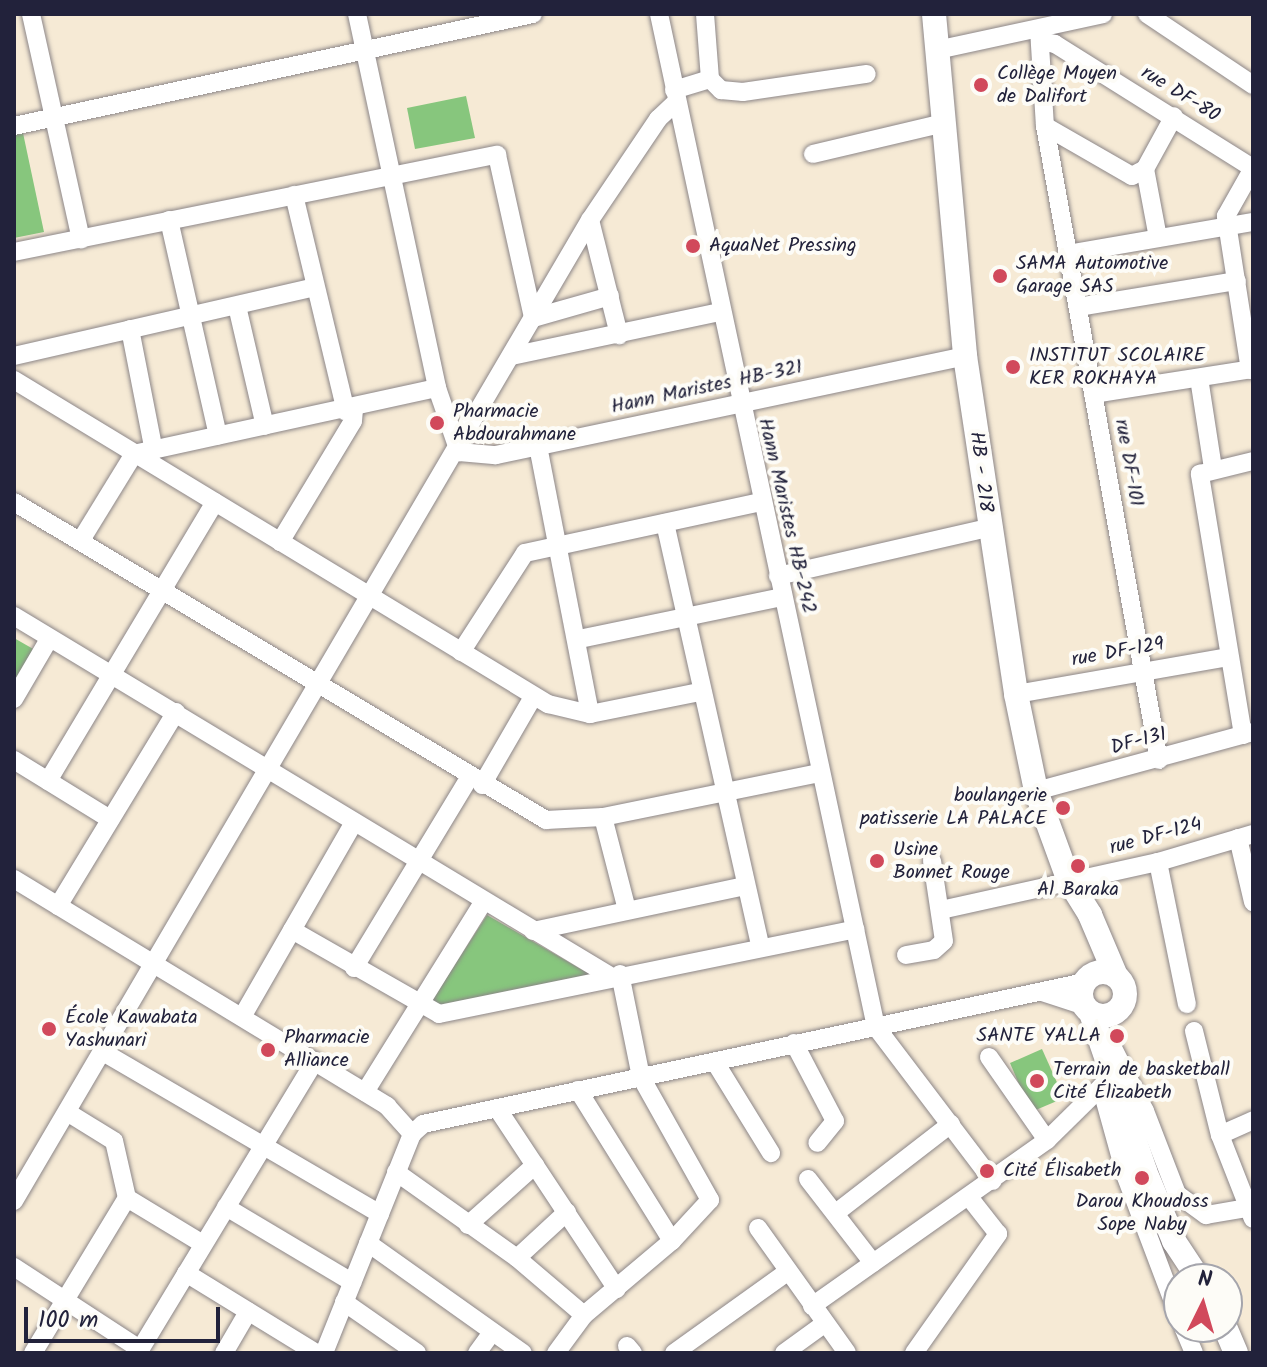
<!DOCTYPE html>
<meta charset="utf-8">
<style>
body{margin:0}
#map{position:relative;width:1267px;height:1367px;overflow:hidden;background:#f6ead5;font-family:Kalam,sans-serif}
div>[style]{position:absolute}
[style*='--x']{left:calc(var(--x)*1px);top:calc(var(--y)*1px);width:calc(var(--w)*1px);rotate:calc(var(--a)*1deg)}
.green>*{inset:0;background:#87c67d}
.roads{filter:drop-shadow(0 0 2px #8c8688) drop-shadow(0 0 2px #8c8688)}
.minor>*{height:18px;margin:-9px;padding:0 9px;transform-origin:9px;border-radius:9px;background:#fff}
.major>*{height:24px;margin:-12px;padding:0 12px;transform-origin:12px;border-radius:12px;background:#fff}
.major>.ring{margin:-12px;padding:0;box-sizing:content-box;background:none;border:24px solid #fff;border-radius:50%}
.dots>*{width:22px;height:22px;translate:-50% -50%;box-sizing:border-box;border:4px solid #fdfcf7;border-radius:50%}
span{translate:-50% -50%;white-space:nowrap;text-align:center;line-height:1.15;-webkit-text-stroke:8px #fdfcf7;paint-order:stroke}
.poi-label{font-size:20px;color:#22223b}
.left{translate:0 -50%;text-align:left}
.right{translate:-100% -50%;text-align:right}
.street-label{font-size:20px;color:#22223b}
.frame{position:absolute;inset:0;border:16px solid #22223b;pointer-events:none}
.north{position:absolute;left:1163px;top:1263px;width:80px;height:80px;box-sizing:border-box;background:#fdfcf7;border:2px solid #a5a5ac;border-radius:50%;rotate:5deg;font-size:22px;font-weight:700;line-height:32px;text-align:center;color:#22223b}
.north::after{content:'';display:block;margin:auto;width:28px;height:36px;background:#d1495b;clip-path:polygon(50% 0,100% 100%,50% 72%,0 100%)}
.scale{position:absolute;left:24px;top:1307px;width:196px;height:36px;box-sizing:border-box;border:4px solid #22223b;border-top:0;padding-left:10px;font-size:24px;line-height:28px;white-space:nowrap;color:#22223b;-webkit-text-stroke:6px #fdfcf7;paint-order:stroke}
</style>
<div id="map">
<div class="green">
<i style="clip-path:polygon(466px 96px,475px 138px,415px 149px,407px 108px)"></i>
<i style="clip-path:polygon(23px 133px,44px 232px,14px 238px,14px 135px)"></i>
<i style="clip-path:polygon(14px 638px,35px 650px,14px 686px)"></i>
<i style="clip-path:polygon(487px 915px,591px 975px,436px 1008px,432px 1000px)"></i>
<i style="clip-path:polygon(1042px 1049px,1064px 1098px,1031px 1112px,1010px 1063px)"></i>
</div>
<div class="roads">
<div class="minor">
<i style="--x:31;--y:14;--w:231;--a:77.5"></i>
<i style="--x:357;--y:14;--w:382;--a:77.9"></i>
<i style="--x:437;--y:388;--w:68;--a:71"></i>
<i style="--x:659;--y:14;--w:1036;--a:77.91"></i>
<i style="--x:876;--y:1027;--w:193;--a:52.8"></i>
<i style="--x:705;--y:14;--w:65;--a:85.6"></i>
<i style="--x:710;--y:79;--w:16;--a:45"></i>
<i style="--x:721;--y:90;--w:22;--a:5"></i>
<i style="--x:743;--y:92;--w:125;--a:-8.3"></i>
<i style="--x:1147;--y:14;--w:128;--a:33.8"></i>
<i style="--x:1039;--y:29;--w:97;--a:86.5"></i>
<i style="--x:1045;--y:126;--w:644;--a:79.81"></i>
<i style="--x:1040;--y:41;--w:15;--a:11"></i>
<i style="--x:1055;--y:44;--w:234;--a:32.1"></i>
<i style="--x:937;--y:50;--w:170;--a:-12.2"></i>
<i style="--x:674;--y:90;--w:38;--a:-17"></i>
<i style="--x:14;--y:126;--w:531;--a:-12.18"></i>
<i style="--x:1045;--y:126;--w:100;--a:29.9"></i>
<i style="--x:1132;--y:176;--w:15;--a:-28"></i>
<i style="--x:1145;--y:169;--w:60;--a:-61.3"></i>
<i style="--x:813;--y:154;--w:135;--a:-13.3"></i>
<i style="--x:1145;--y:169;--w:70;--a:79.3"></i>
<i style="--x:294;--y:195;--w:223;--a:76.5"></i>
<i style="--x:169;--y:220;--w:221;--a:77.2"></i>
<i style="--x:590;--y:220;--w:119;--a:75.8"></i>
<i style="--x:14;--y:252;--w:493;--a:-11.4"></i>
<i style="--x:497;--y:155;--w:167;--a:77.5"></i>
<i style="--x:533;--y:318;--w:80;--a:-15.9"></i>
<i style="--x:1067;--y:254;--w:189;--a:-9.8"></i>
<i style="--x:237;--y:306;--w:123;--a:76.9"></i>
<i style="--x:1078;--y:307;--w:161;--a:-9.3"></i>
<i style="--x:130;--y:329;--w:124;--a:78.9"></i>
<i style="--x:14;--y:356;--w:309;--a:-12.9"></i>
<i style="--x:511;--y:356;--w:214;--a:-11.9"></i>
<i style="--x:1250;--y:370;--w:156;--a:-98.9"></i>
<i style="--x:1226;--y:216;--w:55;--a:-60.6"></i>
<i style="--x:1199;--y:378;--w:91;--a:81.2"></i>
<i style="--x:14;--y:380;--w:625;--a:31.25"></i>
<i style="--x:548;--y:704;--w:43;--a:13.4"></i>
<i style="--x:590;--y:714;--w:111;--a:-11.4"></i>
<i style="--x:1093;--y:394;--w:162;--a:-8.9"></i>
<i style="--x:538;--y:446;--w:273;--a:79"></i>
<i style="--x:459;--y:452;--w:37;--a:5"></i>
<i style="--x:496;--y:455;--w:479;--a:-11.9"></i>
<i style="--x:14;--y:502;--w:620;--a:30.87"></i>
<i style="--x:546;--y:820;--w:57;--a:-3"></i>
<i style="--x:603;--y:817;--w:220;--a:-11.5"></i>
<i style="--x:665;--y:523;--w:434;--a:77.3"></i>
<i style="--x:81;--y:540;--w:101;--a:-58.4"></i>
<i style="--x:134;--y:454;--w:310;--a:-12.3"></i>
<i style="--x:280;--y:542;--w:141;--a:-58.9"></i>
<i style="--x:353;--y:421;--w:11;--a:-85"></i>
<i style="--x:778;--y:576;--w:214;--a:-12.9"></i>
<i style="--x:14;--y:616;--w:696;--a:31.13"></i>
<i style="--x:579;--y:639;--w:207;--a:-11.7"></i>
<i style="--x:461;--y:652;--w:118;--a:-57.1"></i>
<i style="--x:525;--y:553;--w:241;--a:-12.2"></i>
<i style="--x:1016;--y:694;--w:216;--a:-9.9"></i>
<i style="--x:14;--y:699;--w:69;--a:-59.7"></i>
<i style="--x:1243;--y:735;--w:265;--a:-99.4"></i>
<i style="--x:1200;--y:474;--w:55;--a:-13.8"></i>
<i style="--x:14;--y:760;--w:113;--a:31.6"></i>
<i style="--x:48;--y:781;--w:325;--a:-59.1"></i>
<i style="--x:482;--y:785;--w:102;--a:-59.9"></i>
<i style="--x:1036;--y:791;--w:225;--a:-15.2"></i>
<i style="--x:603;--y:817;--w:96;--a:75.5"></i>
<i style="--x:1238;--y:838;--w:66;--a:76.8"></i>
<i style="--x:1158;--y:862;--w:145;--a:78.5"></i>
<i style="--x:14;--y:879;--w:437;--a:31.3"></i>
<i style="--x:387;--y:1106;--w:38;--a:48"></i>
<i style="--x:58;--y:906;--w:227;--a:-58.7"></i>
<i style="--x:941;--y:910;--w:222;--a:-12.5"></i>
<i style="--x:1158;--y:862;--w:99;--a:-16.4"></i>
<i style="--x:292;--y:930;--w:169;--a:29.7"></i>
<i style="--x:439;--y:1014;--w:425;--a:-11.5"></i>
<i style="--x:533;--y:931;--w:216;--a:-12"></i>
<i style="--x:906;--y:955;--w:28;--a:-10"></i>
<i style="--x:934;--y:950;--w:13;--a:-42"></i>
<i style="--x:944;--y:941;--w:81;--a:-98.5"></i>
<i style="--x:354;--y:968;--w:222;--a:-58.8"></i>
<i style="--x:1042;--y:992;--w:45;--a:18"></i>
<i style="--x:242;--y:1017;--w:225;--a:-60.1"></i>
<i style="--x:1194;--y:1031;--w:107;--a:76"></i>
<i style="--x:1220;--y:1135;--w:90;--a:68.6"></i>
<i style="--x:794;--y:1043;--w:88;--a:62.3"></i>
<i style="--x:835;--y:1121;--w:28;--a:129"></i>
<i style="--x:1112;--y:1046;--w:73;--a:63.1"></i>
<i style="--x:1145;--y:1111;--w:89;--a:68.9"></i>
<i style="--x:1177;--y:1194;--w:36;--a:36"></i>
<i style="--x:1206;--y:1215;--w:48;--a:-9.7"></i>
<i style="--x:103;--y:1052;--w:321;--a:30.3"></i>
<i style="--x:989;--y:1057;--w:101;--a:55.1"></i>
<i style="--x:715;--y:1062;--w:107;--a:58.4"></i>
<i style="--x:1101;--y:1087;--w:93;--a:74.5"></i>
<i style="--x:1126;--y:1177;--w:150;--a:69.3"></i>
<i style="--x:578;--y:1090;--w:178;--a:58.1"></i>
<i style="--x:365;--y:1092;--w:225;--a:-58.1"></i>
<i style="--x:497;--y:1108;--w:217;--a:56.5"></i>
<i style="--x:1220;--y:1135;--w:36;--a:-24"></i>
<i style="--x:396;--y:1172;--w:148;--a:35.4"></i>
<i style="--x:517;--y:1258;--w:88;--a:40.4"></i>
<i style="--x:808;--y:1179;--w:106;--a:52.3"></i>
<i style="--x:127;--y:1198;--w:89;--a:31.2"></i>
<i style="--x:14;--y:1201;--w:1138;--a:-59.58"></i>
<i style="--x:590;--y:220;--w:122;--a:-56"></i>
<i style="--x:658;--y:119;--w:25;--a:-43"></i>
<i style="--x:226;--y:1207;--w:147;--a:30.8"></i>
<i style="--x:837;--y:1212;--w:144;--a:-37.7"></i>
<i style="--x:468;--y:1225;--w:90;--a:-41.8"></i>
<i style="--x:758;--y:1228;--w:153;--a:54.5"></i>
<i style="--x:368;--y:1243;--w:190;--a:35.4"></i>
<i style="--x:517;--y:1258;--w:68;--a:-42.6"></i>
<i style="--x:14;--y:1267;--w:150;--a:33.1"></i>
<i style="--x:186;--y:1273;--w:153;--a:31.6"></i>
<i style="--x:344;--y:1302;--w:89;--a:34.9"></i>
<i style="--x:812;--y:1306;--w:288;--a:-35.2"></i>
<i style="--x:1047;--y:1140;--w:90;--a:-44.5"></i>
<i style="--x:1183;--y:1327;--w:28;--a:67"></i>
<i style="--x:627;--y:1346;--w:9;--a:49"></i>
<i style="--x:33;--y:1353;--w:181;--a:-58.8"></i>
<i style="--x:127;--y:1198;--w:58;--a:-102.8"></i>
<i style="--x:114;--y:1141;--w:55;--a:-148.3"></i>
<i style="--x:138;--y:1353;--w:341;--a:-58.8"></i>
<i style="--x:224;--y:1353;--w:48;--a:-59.7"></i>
<i style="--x:324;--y:1353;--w:236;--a:-68.1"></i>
<i style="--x:412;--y:1134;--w:15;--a:-42"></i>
<i style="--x:423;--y:1124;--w:677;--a:-12.11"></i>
<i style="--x:477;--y:1353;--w:26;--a:-54"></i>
<i style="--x:556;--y:1353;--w:47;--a:-53.6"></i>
<i style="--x:584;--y:1315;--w:115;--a:-40.1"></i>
<i style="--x:672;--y:1241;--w:56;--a:-47.2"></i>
<i style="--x:710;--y:1200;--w:141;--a:-119.3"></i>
<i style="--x:641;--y:1077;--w:105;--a:-101.5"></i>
<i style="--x:674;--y:1353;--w:139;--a:-35.6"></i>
<i style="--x:784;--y:1353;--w:49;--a:-35.9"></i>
<i style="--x:914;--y:1353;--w:146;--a:-54.8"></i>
<i style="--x:998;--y:1234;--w:47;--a:-128.1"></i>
</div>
<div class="major">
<i style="--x:934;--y:14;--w:343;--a:84.8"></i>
<i style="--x:965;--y:356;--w:342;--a:81.4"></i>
<i style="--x:1016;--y:694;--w:99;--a:78.3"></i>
<i style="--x:1036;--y:791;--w:96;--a:69.9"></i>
<i style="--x:1069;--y:881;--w:40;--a:58"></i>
<i style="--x:1090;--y:915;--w:66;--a:66.9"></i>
<i class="ring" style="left:1081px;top:972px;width:20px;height:20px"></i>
<i style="--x:1091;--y:1013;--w:167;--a:71.1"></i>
<i style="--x:1145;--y:1171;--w:76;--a:67.5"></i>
<i style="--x:1174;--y:1241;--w:45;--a:56.7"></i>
<i style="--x:1225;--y:1327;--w:28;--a:67"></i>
</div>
</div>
<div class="dots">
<i style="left:981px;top:85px;background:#d1495b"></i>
<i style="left:693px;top:246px;background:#d1495b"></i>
<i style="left:1000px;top:276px;background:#d1495b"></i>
<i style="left:1013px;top:367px;background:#d1495b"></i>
<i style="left:437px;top:423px;background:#d1495b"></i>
<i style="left:1063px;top:808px;background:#d1495b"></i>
<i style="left:877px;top:861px;background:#d1495b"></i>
<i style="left:1078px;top:866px;background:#d1495b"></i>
<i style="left:49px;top:1029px;background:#d1495b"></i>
<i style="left:1117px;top:1036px;background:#d1495b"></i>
<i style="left:268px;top:1050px;background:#d1495b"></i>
<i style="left:1037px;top:1081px;background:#d1495b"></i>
<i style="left:987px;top:1171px;background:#d1495b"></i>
<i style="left:1142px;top:1178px;background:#d1495b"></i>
</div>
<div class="poi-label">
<span class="left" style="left:997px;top:86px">Collège Moyen<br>de Dalifort</span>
<span class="left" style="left:709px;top:246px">AquaNet Pressing</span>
<span class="left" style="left:1016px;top:276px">SAMA Automotive<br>Garage SAS</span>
<span class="left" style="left:1029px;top:368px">INSTITUT SCOLAIRE<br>KER ROKHAYA</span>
<span class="left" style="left:453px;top:424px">Pharmacie<br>Abdourahmane</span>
<span class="right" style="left:1047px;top:808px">boulangerie<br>patisserie LA PALACE</span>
<span class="left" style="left:893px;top:862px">Usine<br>Bonnet Rouge</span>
<span style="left:1078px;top:890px">Al Baraka</span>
<span class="left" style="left:65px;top:1030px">École Kawabata<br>Yashunari</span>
<span class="right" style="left:1101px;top:1036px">SANTE YALLA</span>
<span class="left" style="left:284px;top:1050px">Pharmacie<br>Alliance</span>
<span class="left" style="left:1053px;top:1082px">Terrain de basketball<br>Cité Élizabeth</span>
<span class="left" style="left:1003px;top:1171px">Cité Élisabeth</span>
<span style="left:1142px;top:1214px">Darou Khoudoss<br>Sope Naby</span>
</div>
<div class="street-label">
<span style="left:1180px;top:95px;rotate:32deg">rue DF-80</span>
<span style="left:707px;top:388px;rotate:-12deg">Hann Maristes HB-321</span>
<span style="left:1128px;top:463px;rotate:80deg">rue DF-101</span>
<span style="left:980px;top:472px;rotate:83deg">HB - 218</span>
<span style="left:786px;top:516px;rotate:77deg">Hann Maristes HB-242</span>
<span style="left:1118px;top:653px;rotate:-10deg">rue DF-129</span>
<span style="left:1139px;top:742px;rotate:-15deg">DF-131</span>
<span style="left:1156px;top:837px;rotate:-15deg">rue DF-124</span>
</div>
<div class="frame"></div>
<div class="north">N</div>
<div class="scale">100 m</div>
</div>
